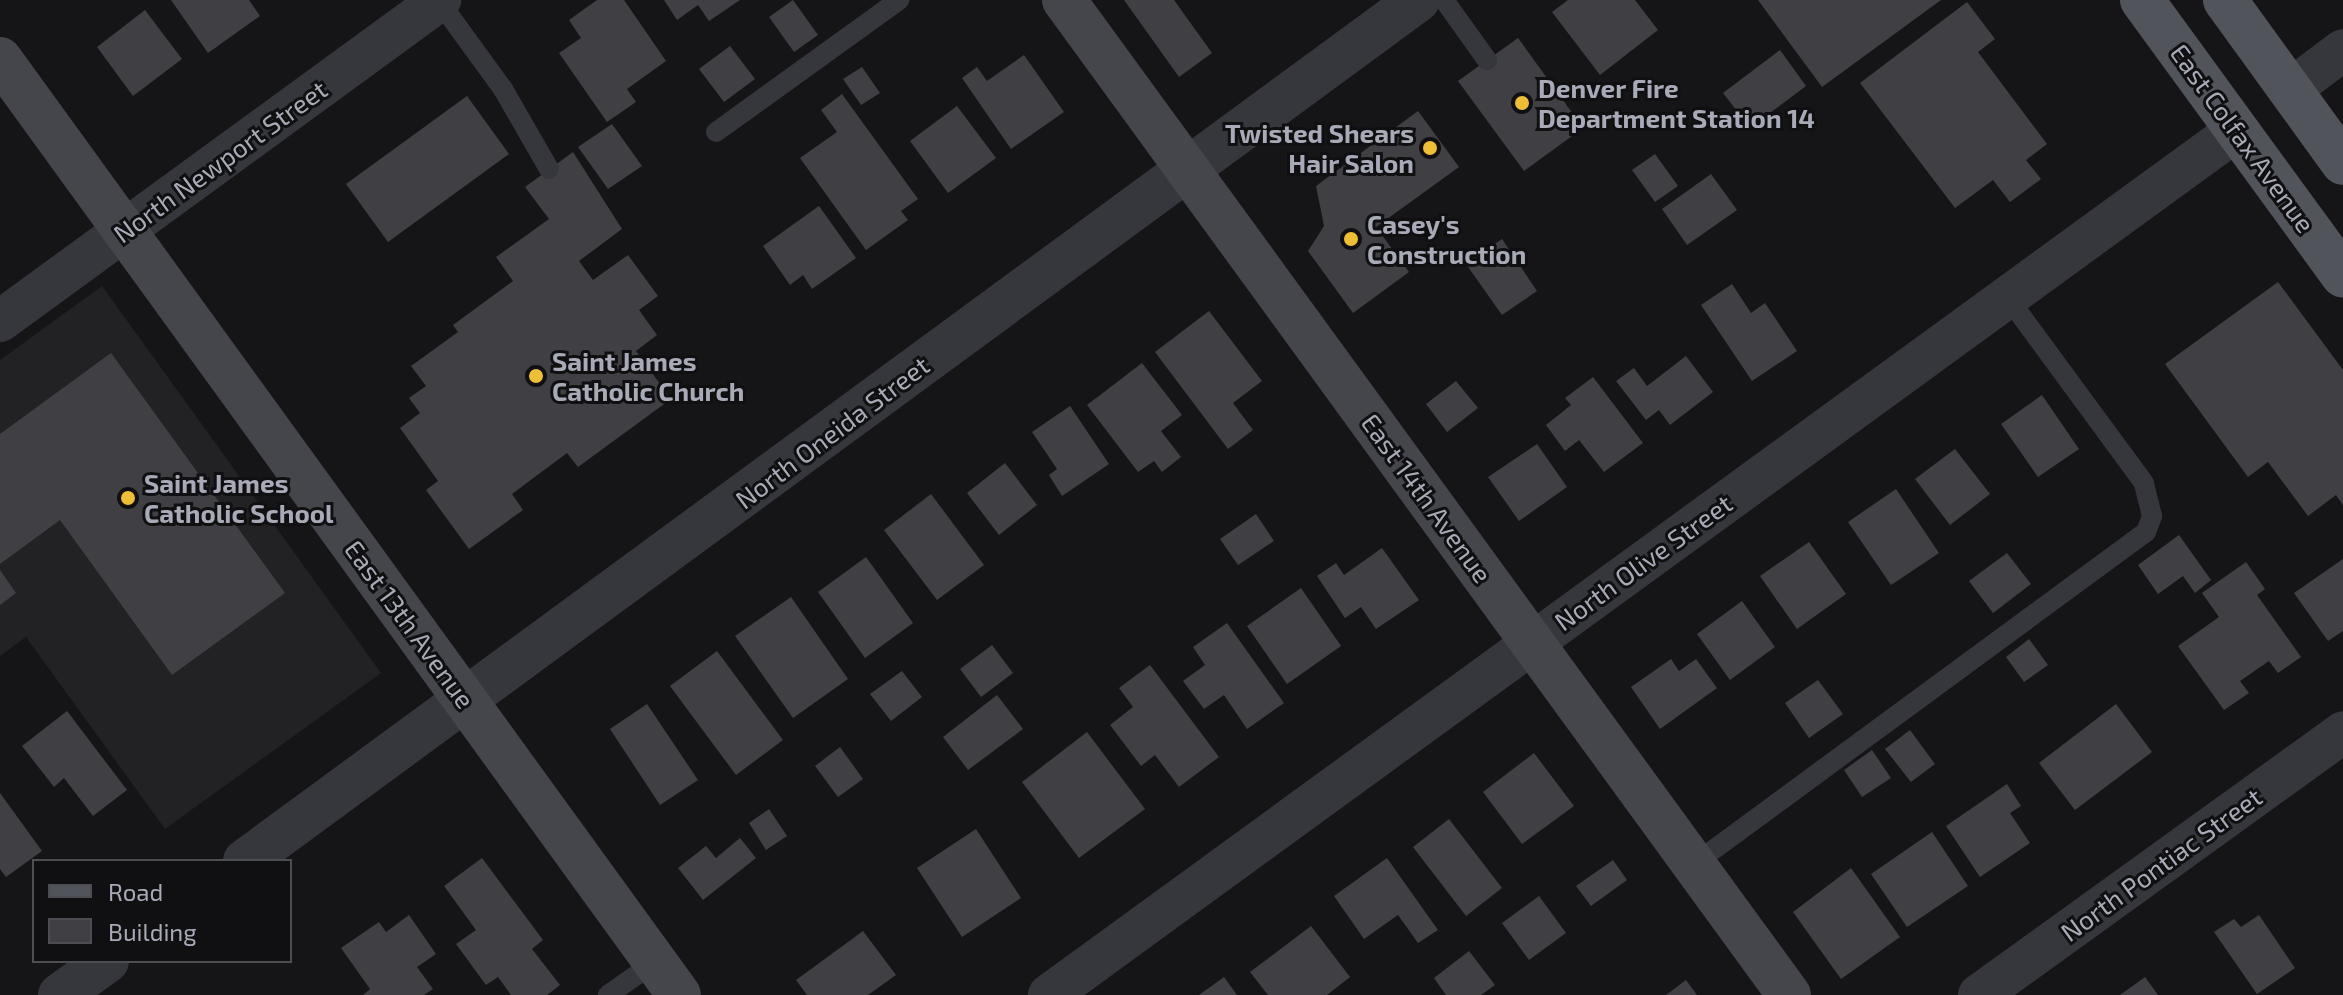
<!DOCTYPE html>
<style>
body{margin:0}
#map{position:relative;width:2343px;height:995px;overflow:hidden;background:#151517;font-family:"Exo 2",sans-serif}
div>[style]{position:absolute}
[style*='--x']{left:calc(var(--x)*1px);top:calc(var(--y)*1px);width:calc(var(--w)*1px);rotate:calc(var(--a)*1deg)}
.built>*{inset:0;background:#222124}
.building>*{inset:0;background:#404044}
.service>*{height:20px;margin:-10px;padding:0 10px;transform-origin:10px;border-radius:10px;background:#36373c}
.minor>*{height:42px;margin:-21px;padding:0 21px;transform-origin:21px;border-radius:21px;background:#36373c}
.tertiary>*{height:44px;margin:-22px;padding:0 22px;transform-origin:22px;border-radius:22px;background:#36373c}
.secondary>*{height:44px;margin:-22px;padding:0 22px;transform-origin:22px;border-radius:22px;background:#44464c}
.primary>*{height:44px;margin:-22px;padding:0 22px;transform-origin:22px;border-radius:22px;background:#52545b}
.dots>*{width:22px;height:22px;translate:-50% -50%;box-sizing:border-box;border:4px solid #101012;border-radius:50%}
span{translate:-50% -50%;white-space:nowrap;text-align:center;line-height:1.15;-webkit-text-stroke:6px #101012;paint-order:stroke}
.poi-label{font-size:26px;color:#a8abb7;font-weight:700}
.left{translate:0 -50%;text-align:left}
.right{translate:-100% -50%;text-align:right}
.street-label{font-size:26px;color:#a8abb7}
.legend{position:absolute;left:32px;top:859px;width:260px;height:104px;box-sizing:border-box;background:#101012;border:2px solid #4d4e54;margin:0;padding:10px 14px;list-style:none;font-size:24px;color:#a8abb7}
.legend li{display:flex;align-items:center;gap:16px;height:40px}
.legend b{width:40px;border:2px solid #4d4e54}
</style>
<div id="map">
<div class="built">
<i style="clip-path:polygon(102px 286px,381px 673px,165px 829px,26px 637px,0 656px,0 360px)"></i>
</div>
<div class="building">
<i style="clip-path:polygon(171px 0,249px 0,260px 16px,208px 53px)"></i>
<i style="clip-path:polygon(597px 0,624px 0,666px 61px,627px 89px,636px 102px,607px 122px,559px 53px,581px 38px,569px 20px)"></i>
<i style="clip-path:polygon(664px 0,740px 0,709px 21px,698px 5px,677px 20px)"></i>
<i style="clip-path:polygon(793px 0,818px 35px,794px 52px,769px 17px)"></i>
<i style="clip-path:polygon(1124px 0,1174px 0,1212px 53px,1179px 77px)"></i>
<i style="clip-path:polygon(1568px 0,1635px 0,1658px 30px,1600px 75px,1552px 12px)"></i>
<i style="clip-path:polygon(1758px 0,1941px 0,1822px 87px)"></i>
<i style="clip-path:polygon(1967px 2px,1995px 39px,1978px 52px,2047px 144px,2026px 160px,2041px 179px,2010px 202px,1993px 180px,1955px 208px,1860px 83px)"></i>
<i style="clip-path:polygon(145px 10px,182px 59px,133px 96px,97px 47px)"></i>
<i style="clip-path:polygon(1518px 38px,1583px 128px,1524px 171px,1458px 81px)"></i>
<i style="clip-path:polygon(730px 46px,755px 79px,724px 102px,699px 69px)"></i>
<i style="clip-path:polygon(1780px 50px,1806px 86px,1750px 128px,1723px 93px)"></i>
<i style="clip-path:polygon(1024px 55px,1064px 112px,1011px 149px,962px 78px,977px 67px,987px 81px)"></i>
<i style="clip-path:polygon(862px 67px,880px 93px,861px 105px,843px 79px)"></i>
<i style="clip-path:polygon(842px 94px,918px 199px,901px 211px,908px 220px,866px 250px,800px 158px,837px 132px,821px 110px)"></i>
<i style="clip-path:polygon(467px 96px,509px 154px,388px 242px,346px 184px)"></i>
<i style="clip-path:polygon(957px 106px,996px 158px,948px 193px,910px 141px)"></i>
<i style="clip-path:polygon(1418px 111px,1459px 167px,1376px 227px,1409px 272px,1353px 313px,1308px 251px,1324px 226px,1316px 186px)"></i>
<i style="clip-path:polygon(612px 124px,642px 166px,608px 189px,578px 147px)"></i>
<i style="clip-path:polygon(573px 152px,622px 229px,579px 261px,593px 280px,628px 255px,658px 296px,639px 310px,657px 335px,636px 351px,671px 399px,578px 467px,567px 453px,512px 494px,523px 510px,469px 549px,426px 490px,438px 481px,400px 428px,420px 413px,409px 398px,426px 386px,411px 366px,458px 332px,453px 325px,513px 281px,496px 257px,549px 219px,525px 187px)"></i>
<i style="clip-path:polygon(1655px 154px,1678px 186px,1655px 202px,1632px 170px)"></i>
<i style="clip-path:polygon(1711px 174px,1737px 210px,1687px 245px,1662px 209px)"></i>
<i style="clip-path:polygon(819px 206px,856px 258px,812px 289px,803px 275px,790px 285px,763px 246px)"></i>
<i style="clip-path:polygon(1502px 239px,1537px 291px,1502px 315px,1466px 264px)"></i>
<i style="clip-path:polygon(2278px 282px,2343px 370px,2343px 505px,2336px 495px,2308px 516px,2268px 462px,2248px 477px,2165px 364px)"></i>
<i style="clip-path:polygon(1732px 284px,1751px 313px,1765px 303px,1797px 351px,1752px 381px,1701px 305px)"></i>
<i style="clip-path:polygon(1209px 311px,1262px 381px,1233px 403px,1253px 430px,1228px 449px,1155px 352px)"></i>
<i style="clip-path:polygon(111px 353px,285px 593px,172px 675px,60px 520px,0 564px,0 434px)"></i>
<i style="clip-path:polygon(1686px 356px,1713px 392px,1670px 425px,1659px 410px,1646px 420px,1616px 381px,1634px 368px,1647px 386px)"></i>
<i style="clip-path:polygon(1142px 363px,1182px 415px,1161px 431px,1181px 457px,1162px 472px,1154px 461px,1138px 472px,1087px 405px)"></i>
<i style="clip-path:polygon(1593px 377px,1643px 443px,1604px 472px,1579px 440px,1565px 451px,1546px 425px,1571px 405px,1565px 398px)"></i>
<i style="clip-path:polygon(1456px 381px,1478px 408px,1447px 432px,1426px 404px)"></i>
<i style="clip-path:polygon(2042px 395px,2079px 449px,2038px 477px,2001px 424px)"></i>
<i style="clip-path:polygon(1070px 406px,1109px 464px,1062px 496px,1049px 475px,1057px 469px,1032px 432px)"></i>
<i style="clip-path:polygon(1537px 444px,1567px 487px,1519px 521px,1488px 477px)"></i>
<i style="clip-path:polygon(1955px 449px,1990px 494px,1950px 525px,1915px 479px)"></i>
<i style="clip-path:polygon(1005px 463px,1037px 505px,999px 535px,967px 493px)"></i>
<i style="clip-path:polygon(1896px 489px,1939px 553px,1891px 585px,1848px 522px)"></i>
<i style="clip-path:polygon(931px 494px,984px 565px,937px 600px,884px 530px)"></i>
<i style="clip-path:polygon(1256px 514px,1274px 541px,1238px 565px,1220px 539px)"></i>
<i style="clip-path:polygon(2179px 535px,2211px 580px,2195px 593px,2183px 576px,2158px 594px,2138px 565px)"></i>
<i style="clip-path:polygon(1809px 542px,1846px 594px,1797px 629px,1760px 576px)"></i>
<i style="clip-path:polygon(1382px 548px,1419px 600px,1376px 629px,1361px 607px,1345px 618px,1317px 576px,1336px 563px,1344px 575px)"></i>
<i style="clip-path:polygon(2007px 553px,2031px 584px,1993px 613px,1969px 581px)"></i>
<i style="clip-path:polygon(866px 557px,913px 623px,865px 658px,818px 592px)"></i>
<i style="clip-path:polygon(2343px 559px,2343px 631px,2328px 641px,2294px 593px)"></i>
<i style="clip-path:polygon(2246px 562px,2265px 589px,2257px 595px,2301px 657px,2278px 673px,2269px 661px,2240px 681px,2249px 693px,2224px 710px,2178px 646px,2219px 617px,2202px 593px)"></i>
<i style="clip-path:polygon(0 570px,16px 593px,0 605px)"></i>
<i style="clip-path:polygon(1301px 588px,1341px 646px,1287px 684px,1247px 626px)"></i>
<i style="clip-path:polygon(791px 597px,848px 679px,793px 718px,735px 636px)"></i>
<i style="clip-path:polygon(1742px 601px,1775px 647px,1730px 680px,1697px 634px)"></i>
<i style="clip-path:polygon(1227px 623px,1284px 703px,1247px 729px,1224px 695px,1204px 709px,1183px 681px,1205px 665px,1193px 647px)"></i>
<i style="clip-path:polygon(2029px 639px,2048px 665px,2024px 682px,2006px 657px)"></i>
<i style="clip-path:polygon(992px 645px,1013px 673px,981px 697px,960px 669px)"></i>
<i style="clip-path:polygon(717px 651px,783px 740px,736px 775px,670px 686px)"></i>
<i style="clip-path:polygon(1671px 659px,1679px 671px,1696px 659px,1717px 688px,1660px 729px,1631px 687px)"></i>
<i style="clip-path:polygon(1150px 665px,1219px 757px,1179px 787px,1155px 755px,1141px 766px,1110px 725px,1133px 707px,1119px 688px)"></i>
<i style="clip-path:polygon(902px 671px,922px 697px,891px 721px,870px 694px)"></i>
<i style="clip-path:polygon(1818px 680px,1843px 714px,1809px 738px,1785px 703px)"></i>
<i style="clip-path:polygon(997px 695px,1023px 729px,968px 770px,943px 737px)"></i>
<i style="clip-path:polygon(647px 704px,698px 780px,660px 805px,610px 729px)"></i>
<i style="clip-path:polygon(2116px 704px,2152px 752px,2075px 810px,2039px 763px)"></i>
<i style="clip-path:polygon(67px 711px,127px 790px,93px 816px,64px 778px,54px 787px,22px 746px)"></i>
<i style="clip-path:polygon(1910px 730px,1935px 764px,1911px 782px,1885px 749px)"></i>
<i style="clip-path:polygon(1087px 732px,1145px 809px,1079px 858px,1022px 782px)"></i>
<i style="clip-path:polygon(840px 747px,863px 779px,838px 797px,815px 766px)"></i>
<i style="clip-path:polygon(1872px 750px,1891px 778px,1862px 797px,1844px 770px)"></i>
<i style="clip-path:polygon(1534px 753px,1574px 806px,1522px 844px,1483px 792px)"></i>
<i style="clip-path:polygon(2007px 784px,2021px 806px,2010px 813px,2030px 843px,1980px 877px,1946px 826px)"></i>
<i style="clip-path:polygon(0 793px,42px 851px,6px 877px,0 869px)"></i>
<i style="clip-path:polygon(769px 809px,787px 836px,766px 850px,749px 823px)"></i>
<i style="clip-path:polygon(1449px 819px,1502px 888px,1466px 916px,1413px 847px)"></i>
<i style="clip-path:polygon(976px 829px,1021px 898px,962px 937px,917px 868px)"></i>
<i style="clip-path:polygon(1932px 832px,1968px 886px,1907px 927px,1871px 874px)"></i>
<i style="clip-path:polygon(740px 838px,756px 858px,703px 900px,678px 868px,706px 846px,716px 858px)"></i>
<i style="clip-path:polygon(482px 858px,543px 940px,532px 949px,560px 985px,547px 995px,511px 995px,498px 977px,486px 985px,456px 944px,476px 930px,444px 886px)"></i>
<i style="clip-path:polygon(1387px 858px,1438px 930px,1418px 943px,1398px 915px,1364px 939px,1334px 896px)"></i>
<i style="clip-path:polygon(1613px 860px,1627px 880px,1591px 906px,1576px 886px)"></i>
<i style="clip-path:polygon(1851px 868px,1900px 937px,1841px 979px,1793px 912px)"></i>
<i style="clip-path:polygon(1539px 896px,1566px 933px,1529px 960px,1502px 923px)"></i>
<i style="clip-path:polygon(409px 915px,436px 954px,417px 967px,433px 989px,424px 995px,363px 995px,370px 989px,341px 948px,379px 922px,386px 932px)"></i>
<i style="clip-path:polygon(2259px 915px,2295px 968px,2257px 994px,2214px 932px,2234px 919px,2241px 927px)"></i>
<i style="clip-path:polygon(1311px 926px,1350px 977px,1327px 995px,1268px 995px,1250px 972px)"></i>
<i style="clip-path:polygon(863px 931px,896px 975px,868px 995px,807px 995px,796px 980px)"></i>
<i style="clip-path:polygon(1469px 951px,1495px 985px,1481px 995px,1446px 995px,1434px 978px)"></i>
<i style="clip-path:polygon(1224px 977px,1237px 995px,1199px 995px)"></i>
<i style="clip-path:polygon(2145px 977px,2158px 995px,2120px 995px)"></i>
<i style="clip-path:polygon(1686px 980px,1697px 995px,1666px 995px)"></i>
</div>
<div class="service">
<i style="--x:1444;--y:0;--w:74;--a:54.4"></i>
<i style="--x:439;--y:1;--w:109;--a:54"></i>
<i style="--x:503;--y:89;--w:92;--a:60.1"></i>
<i style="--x:716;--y:132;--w:226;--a:-35.8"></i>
<i style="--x:1694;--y:864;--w:561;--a:-36.3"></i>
<i style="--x:2146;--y:532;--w:17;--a:-69"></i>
<i style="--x:2152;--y:516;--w:34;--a:-104"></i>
<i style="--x:2144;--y:483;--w:230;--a:-126.3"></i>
<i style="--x:608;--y:995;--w:57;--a:-35.1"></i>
</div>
<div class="minor">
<i style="--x:2290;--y:90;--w:66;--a:-37"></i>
<i style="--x:0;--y:321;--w:545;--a:-36.11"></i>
<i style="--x:1049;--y:995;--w:1470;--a:-36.06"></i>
<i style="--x:1979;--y:995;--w:449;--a:-35.8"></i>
</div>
<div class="tertiary">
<i style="--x:245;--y:861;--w:1455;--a:-36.28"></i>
<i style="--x:60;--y:995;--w:58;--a:-35.9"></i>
</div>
<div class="secondary">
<i style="--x:1064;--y:0;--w:1231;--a:53.92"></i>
<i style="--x:0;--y:59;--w:1156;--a:54.04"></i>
</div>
<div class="primary">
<i style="--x:2142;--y:0;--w:341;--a:53.9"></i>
<i style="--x:2225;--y:0;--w:201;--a:54.1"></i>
</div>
<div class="dots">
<i style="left:1522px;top:103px;background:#eebe37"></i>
<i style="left:1430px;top:148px;background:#eebe37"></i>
<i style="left:1351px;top:239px;background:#eebe37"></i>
<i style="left:536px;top:376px;background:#eebe37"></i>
<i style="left:128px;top:498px;background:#eebe37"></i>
</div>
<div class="poi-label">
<span class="left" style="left:1538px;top:103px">Denver Fire<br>Department Station 14</span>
<span class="right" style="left:1414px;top:148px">Twisted Shears<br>Hair Salon</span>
<span class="left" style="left:1367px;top:239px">Casey's<br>Construction</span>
<span class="left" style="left:552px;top:376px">Saint James<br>Catholic Church</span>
<span class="left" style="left:144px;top:498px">Saint James<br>Catholic School</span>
</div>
<div class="street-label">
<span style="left:2243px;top:138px;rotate:54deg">East Colfax Avenue</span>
<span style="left:220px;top:161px;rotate:-36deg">North Newport Street</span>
<span style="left:832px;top:432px;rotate:-37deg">North Oneida Street</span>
<span style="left:1427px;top:498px;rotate:54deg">East 14th Avenue</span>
<span style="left:1643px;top:562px;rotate:-36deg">North Olive Street</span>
<span style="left:410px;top:624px;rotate:54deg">East 13th Avenue</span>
<span style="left:2161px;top:864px;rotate:-36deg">North Pontiac Street</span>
</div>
<ul class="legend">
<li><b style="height:10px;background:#52545b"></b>Road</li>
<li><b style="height:22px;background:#404044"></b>Building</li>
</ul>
</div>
